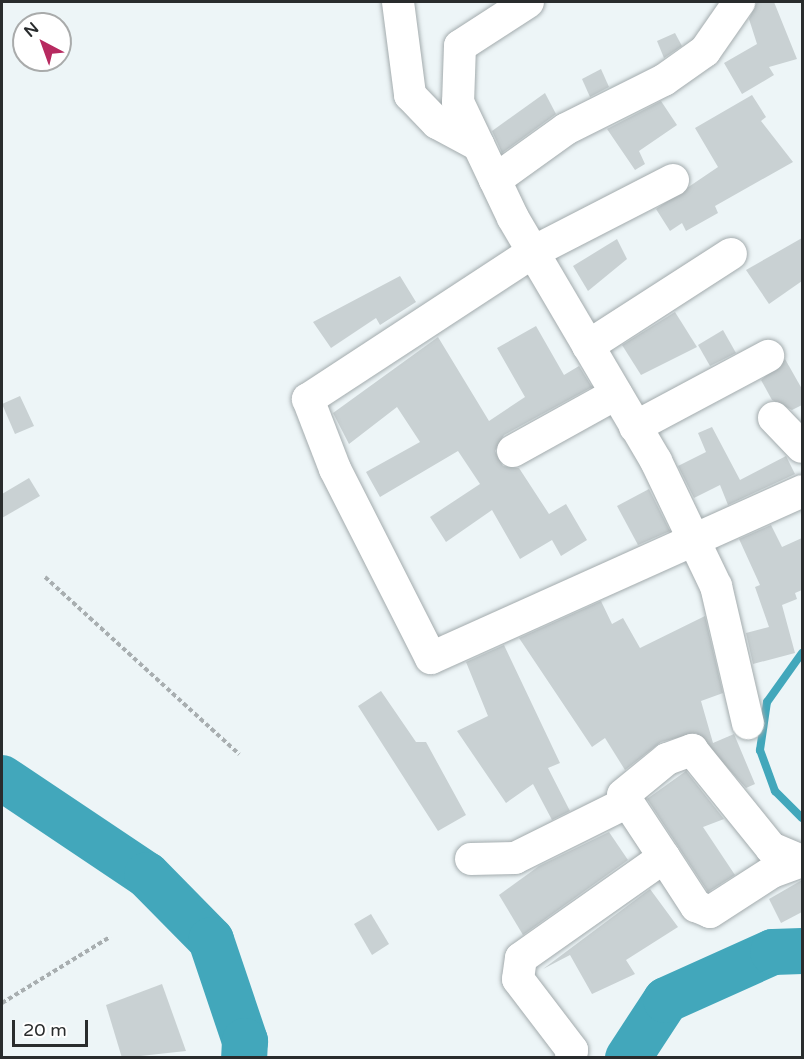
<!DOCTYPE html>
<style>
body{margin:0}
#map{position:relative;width:804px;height:1059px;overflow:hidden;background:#edf5f7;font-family:"Varela Round",sans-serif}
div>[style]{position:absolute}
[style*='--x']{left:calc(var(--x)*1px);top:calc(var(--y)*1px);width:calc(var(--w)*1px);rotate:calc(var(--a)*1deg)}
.stream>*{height:8px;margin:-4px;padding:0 4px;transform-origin:4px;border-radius:4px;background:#42a7bb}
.river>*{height:46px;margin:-23px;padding:0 23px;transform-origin:23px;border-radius:23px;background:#42a7bb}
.building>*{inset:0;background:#c9d1d3}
.path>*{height:4px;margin-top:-2px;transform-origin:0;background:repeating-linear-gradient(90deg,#a8aeb0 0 4.5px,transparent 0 7.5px)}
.roads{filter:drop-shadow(0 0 2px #a3abad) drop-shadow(0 0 2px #a3abad)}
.street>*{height:32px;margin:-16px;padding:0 16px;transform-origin:16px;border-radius:16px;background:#fff}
span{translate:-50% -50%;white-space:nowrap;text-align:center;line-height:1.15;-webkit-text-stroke:4.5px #fff;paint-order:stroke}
.frame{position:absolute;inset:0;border:3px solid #292c2d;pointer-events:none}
.north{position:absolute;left:12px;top:12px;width:60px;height:60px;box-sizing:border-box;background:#fff;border:2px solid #a9abab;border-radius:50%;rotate:319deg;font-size:16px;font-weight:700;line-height:24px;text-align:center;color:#292c2d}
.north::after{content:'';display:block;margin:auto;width:21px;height:27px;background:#b72a60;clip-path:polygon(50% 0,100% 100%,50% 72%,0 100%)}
.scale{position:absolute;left:12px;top:1020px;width:76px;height:27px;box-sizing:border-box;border:3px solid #292c2d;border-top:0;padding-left:8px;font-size:18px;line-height:21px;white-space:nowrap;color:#292c2d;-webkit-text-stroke:4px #fff;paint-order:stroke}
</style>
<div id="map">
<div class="stream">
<i style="--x:802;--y:653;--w:60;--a:125.5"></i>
<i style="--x:767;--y:702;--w:49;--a:98.3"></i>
<i style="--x:760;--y:750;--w:44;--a:69.9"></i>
<i style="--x:775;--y:791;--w:38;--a:45"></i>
</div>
<div class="river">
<i style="--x:2;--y:778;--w:174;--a:33.8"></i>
<i style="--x:147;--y:875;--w:91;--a:45.4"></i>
<i style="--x:211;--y:940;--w:107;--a:71.4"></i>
<i style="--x:245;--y:1041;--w:17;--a:93"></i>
<i style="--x:628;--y:1058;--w:69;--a:-56.8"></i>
<i style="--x:666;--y:1000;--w:117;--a:-24.2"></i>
<i style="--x:773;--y:952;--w:29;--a:-2"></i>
</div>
<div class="building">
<i style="clip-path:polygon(757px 2px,774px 2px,797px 59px,769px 67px,774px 75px,742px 94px,724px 63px,757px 44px,749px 19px)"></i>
<i style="clip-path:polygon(675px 33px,682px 46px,664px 58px,657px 41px)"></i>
<i style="clip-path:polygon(601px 69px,609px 87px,590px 97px,582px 79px)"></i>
<i style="clip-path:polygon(545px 93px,556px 114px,502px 153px,492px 131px)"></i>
<i style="clip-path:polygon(752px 95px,766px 117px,761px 121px,793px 162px,715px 206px,718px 213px,686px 231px,682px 223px,670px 231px,656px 209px,718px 167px,695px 128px)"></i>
<i style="clip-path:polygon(661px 101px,677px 125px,639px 151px,645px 164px,635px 170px,607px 129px)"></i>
<i style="clip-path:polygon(802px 238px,802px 281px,769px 304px,746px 270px)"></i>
<i style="clip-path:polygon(617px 239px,627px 259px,588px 291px,573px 266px)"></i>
<i style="clip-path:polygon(400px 276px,416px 302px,380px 325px,376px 318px,331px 348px,313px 322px)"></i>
<i style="clip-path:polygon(675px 312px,697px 347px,641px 375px,622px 345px)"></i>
<i style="clip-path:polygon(536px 326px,564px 375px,579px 366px,592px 387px,504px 435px,495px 451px,503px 466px,519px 468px,549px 514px,566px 504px,587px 540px,561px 556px,552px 540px,520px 559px,492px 510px,446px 542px,430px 517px,480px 484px,458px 451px,380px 497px,366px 472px,420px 442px,397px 407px,349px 444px,333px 413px,438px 337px,489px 421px,525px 397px,497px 348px)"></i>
<i style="clip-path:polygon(723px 330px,736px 353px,710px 366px,698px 345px)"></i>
<i style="clip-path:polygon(785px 359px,802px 389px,802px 405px,792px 410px,772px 400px,761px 380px)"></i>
<i style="clip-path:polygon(20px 396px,34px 426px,15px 434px,2px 404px)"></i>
<i style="clip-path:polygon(712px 427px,740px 480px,786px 456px,795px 474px,728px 505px,720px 485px,694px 498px,678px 466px,706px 452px,698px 433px)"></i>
<i style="clip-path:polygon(29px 478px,40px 496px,2px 518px,2px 494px)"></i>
<i style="clip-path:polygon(649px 489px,670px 531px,638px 545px,617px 506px)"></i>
<i style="clip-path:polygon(771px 525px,782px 547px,802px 538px,802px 590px,795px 593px,797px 599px,782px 605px,795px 653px,753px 664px,746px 633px,769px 627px,755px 587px,760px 585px,739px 539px)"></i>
<i style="clip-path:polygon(601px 601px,612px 624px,623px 618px,640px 648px,705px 616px,723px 693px,701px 701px,713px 743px,734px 734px,755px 784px,746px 788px,696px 733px,661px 742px,625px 770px,605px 738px,592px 747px,519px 638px)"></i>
<i style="clip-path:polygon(504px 645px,560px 763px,548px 768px,570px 811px,552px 820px,533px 784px,506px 803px,457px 731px,488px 716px,466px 662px)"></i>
<i style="clip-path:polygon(381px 691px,416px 742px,426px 742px,466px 815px,438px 831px,358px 706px)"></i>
<i style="clip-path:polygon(686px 771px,724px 819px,703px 827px,735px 875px,708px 892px,647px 799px)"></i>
<i style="clip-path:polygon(609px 832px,628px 860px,523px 935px,499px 895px,539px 866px)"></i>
<i style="clip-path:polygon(802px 880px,802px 912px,781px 923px,769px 899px)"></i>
<i style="clip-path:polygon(650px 889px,678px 927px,626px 960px,635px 974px,592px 994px,570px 955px,543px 969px)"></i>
<i style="clip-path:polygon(371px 914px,389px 944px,372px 955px,354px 924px)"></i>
<i style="clip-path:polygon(162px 984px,186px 1051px,122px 1058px,106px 1005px)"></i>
</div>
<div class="path">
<i style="--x:45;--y:577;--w:263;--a:42.4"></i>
<i style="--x:2;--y:1003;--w:127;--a:-31.4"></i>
</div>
<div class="roads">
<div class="street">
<i style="--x:398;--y:2;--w:94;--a:82.6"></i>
<i style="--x:410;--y:95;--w:39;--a:46"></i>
<i style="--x:437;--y:123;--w:47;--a:28.2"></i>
<i style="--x:528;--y:2;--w:81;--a:147.1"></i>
<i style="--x:460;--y:46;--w:56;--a:92"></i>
<i style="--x:458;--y:102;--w:128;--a:64.6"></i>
<i style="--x:513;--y:218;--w:282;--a:59.5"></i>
<i style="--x:656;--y:461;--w:139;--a:64.4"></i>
<i style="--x:716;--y:586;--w:141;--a:76.9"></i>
<i style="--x:495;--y:180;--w:87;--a:-35.7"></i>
<i style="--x:566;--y:129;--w:110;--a:-26.6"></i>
<i style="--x:664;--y:80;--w:50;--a:-35.3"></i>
<i style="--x:705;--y:51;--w:60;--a:-55.2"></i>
<i style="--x:673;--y:180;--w:157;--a:152.8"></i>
<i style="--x:533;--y:252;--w:269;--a:146.8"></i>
<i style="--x:308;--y:399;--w:75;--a:68.9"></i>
<i style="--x:335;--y:469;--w:212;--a:63.1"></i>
<i style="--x:431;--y:658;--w:407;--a:-24.2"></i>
<i style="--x:588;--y:346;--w:170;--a:-32.8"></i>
<i style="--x:774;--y:418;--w:40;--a:46"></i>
<i style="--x:635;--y:427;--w:151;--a:-28.1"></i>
<i style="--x:513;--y:451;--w:118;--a:-29"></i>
<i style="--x:664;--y:857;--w:74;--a:-123.5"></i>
<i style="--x:623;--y:795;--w:57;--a:-39.3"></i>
<i style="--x:667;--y:759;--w:27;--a:-20"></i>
<i style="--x:692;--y:750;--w:126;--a:51.1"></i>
<i style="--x:771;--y:848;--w:34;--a:23"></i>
<i style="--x:471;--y:859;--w:44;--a:-1.3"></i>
<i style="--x:515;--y:858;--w:126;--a:-26.4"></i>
<i style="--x:571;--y:1058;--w:8;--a:-83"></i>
<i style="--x:572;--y:1050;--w:89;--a:-127.3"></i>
<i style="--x:518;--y:979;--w:21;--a:-82"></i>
<i style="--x:521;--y:958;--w:175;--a:-35.2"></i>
<i style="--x:664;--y:857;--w:59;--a:56.9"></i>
<i style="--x:696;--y:906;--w:15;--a:23"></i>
<i style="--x:710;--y:912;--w:74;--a:-32.8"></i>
<i style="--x:772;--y:872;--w:32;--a:-20"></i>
</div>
</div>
<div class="frame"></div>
<div class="north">N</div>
<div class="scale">20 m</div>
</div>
